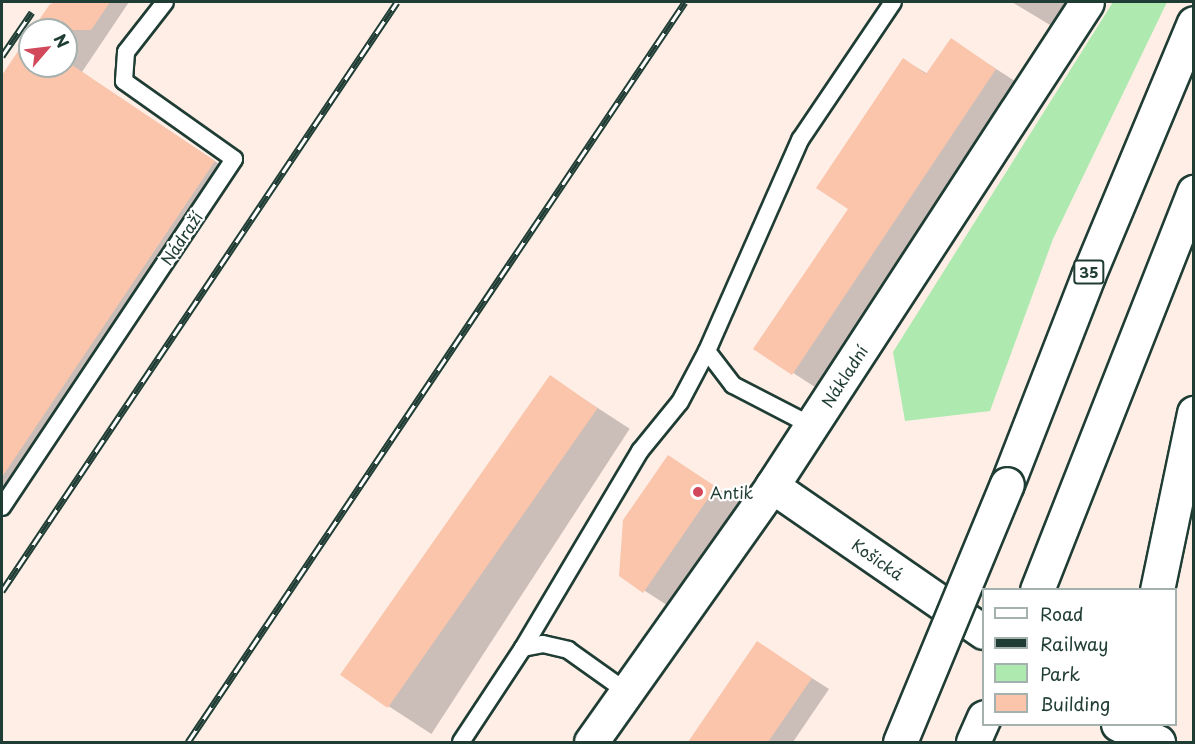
<!DOCTYPE html>
<html>
<head>
<meta charset="utf-8">
<style>
	body { margin:0 }
	#map { position:relative; width:1195px; height:744px; overflow:hidden; background:#feeee6; font-family:"Playpen Sans",sans-serif }
	div>[style] { position:absolute }
	.green>* { inset:0; background:#aeeab0 }
	.shadow>* { inset:0; background:#0003; transform-origin:0 0 }
	.building>* { inset:0; background:#fac5ab; transform-origin:0 0 }
	.roads { filter:drop-shadow(2px 0 #1f3d34) drop-shadow(-2px 0 #1f3d34) drop-shadow(0 2px #1f3d34) drop-shadow(0 -2px #1f3d34) }
	.lane>* { height:16px; margin:-8px; padding:0 8px; transform-origin:8px; border-radius:8px; background:#fff }
	.street>* { height:33px; margin:-16.5px; padding:0 16.5px; transform-origin:16.5px; border-radius:16.5px; background:#fff }
	.secondary>* { height:33px; margin:-16.5px; padding:0 16.5px; transform-origin:16.5px; border-radius:16.5px; background:#fff }
	.highway>* { height:33px; margin:-16.5px; padding:0 16.5px; transform-origin:16.5px; border-radius:16.5px; background:#fff }
	.rail>* { height:7px; margin-top:-3.5px; transform-origin:0; background:repeating-linear-gradient(90deg,#fff 0 14px,#1f3d34 0 28px); box-sizing:border-box; border-block:2px solid #1f3d34 }
	.bridges { filter:drop-shadow(2px 0 #1f3d34) drop-shadow(-2px 0 #1f3d34) drop-shadow(0 2px #1f3d34) drop-shadow(0 -2px #1f3d34) }
	.highway-bridge>* { height:33px; margin:-16.5px; padding:0 16.5px; transform-origin:16.5px; border-radius:16.5px; background:#fff }
	.dots>* { width:16px; height:16px; translate:-50% -50%; box-sizing:border-box; border:3px solid #fff; border-radius:50% }
	span { translate:-50% -50%; white-space:nowrap; text-align:center; line-height:1.15; -webkit-text-stroke:4.5px #fff; paint-order:stroke }
	.shield-label span { padding:2px 4px; background:#fff; border:2px solid; border-radius:4px; -webkit-text-stroke-width:0 }
	.shield-label { font-size:15px; color:#1f3d34; font-weight:700 }
	.street-label { font-size:16px; color:#1f3d34 }
	.poi-label { font-size:16px; color:#1f3d34 }
	.left { translate:0 -50%; text-align:left }
	.frame { position:absolute; inset:0; border:3px solid #1f3d34; pointer-events:none }
	.legend { position:absolute; left:982px; top:588px; width:195px; height:138px; box-sizing:border-box; background:#fff; border:2px solid #a5b1ae; margin:0; padding:8px 10px; list-style:none; font-size:18px; color:#1f3d34 }
	.legend li { display:flex; align-items:center; gap:12px; height:30px }
	.legend b { width:30px; border:2px solid #a5b1ae }
	.north { position:absolute; left:18px; top:18px; width:60px; height:60px; box-sizing:border-box; background:#fff; border:2px solid #a5b1ae; border-radius:50%; rotate:62deg; font-size:16px; font-weight:700; line-height:24px; text-align:center; color:#1f3d34 }
	.north::after { content:''; display:block; margin:auto; width:21px; height:27px; background:#d1495b; clip-path:polygon(50% 0,100% 100%,50% 72%,0 100%) }
</style>
</head>
<body>
<div id="map">
	<div class="green">
		<div style="clip-path:polygon(1113px 2px,1167px 2px,1053px 239px,990px 411px,905px 421px,893px 352px)"></div>
	</div>
	<div class="shadow">
		<div style="clip-path:polygon(54px 2px,129px 2px,82px 72px,228px 170px,2px 505px,2px 78px,30px 36px,30px 66px,66px 66px,66px 30px,34px 30px)"></div>
		<div style="clip-path:polygon(1012px 2px,1079px 2px,1060px 31px)"></div>
		<div style="clip-path:polygon(951px 40px,1021px 85px,818px 389px,756px 349px,850px 209px,904px 60px,928px 74px)"></div>
		<div style="left:550px;top:377px;width:95px;height:364px;rotate:33deg"></div>
		<div style="clip-path:polygon(669px 457px,741px 503px,670px 607px,620px 575px)"></div>
		<div style="clip-path:polygon(757px 643px,829px 689px,793px 742px,707px 742px,695px 735px)"></div>
	</div>
	<div class="building">
		<div style="clip-path:polygon(59px 2px,110px 2px,91px 30px,32px 30px,50px 4px)"></div>
		<div style="clip-path:polygon(29px 35px,30px 66px,66px 66px,66px 61px,215px 161px,2px 477px,2px 75px)"></div>
		<div style="clip-path:polygon(951px 38px,996px 69px,792px 375px,753px 349px,848px 209px,816px 188px,903px 58px,926px 74px)"></div>
		<div style="left:550px;top:375px;width:58px;height:366px;rotate:35deg"></div>
		<div style="clip-path:polygon(668px 455px,716px 487px,643px 593px,619px 576px,623px 520px)"></div>
		<div style="clip-path:polygon(757px 641px,812px 678px,768px 742px,688px 742px)"></div>
	</div>
	<div class="roads">
		<div class="lane">
			<div style="left:707px;top:351px;width:43px;rotate:52.6deg"></div>
			<div style="left:733px;top:385px;width:89px;rotate:27.4deg"></div>
			<div style="left:2px;top:507px;width:418px;rotate:-56.3deg"></div>
			<div style="left:234px;top:159px;width:135px;rotate:-144.7deg"></div>
			<div style="left:124px;top:81px;width:29px;rotate:-86deg"></div>
			<div style="left:126px;top:52px;width:63px;rotate:-52deg"></div>
			<div style="left:523px;top:648px;width:229px;rotate:-59.3deg"></div>
			<div style="left:640px;top:451px;width:63px;rotate:-50.8deg"></div>
			<div style="left:680px;top:402px;width:58px;rotate:-62.1deg"></div>
			<div style="left:707px;top:351px;width:231px;rotate:-66.2deg"></div>
			<div style="left:800px;top:140px;width:166px;rotate:-56deg"></div>
			<div style="left:461px;top:742px;width:113px;rotate:-56.6deg"></div>
			<div style="left:523px;top:648px;width:20px;rotate:-11deg"></div>
			<div style="left:543px;top:644px;width:26px;rotate:13deg"></div>
			<div style="left:568px;top:650px;width:72px;rotate:35.4deg"></div>
		</div>
		<div class="street">
			<div style="left:772px;top:486px;width:577px;rotate:-56.94deg"></div>
		</div>
		<div class="secondary">
			<div style="left:1118px;top:724px;width:44px;rotate:24.2deg"></div>
			<div style="left:591px;top:742px;width:314px;rotate:-54.7deg"></div>
			<div style="left:772px;top:486px;width:257px;rotate:34.6deg"></div>
		</div>
		<div class="highway">
			<div style="left:1007px;top:484px;width:223px;rotate:-68.7deg"></div>
			<div style="left:1088px;top:276px;width:274px;rotate:-67.3deg"></div>
			<div style="left:1037px;top:590px;width:428px;rotate:-68.5deg"></div>
			<div style="left:1157px;top:590px;width:181px;rotate:-78.2deg"></div>
			<div style="left:1128px;top:731px;width:7px;rotate:-82deg"></div>
			<div style="left:973px;top:742px;width:27px;rotate:-66deg"></div>
		</div>
	</div>
	<div class="rail">
		<div style="left:2px;top:56px;width:53px;rotate:-55.7deg"></div>
		<div style="left:2px;top:591px;width:709px;rotate:-56.15deg"></div>
		<div style="left:188px;top:742px;width:891px;rotate:-56.11deg"></div>
	</div>
	<div class="bridges">
		<div class="highway-bridge">
			<div style="left:900px;top:742px;width:279px;rotate:-67.5deg"></div>
		</div>
	</div>
	<div class="dots">
		<div style="left:698px;top:492px;background:#d1495b"></div>
	</div>
	<div class="shield-label">
		<span style="left:1089px;top:272px">35</span>
	</div>
	<div class="street-label">
		<span style="left:181px;top:238px;rotate:-56deg">Nádraží</span>
		<span style="left:844px;top:376px;rotate:-57deg">Nákladní</span>
		<span style="left:878px;top:559px;rotate:35deg">Košická</span>
	</div>
	<div class="poi-label">
		<span class="left" style="left:710px;top:492px">Antik</span>
	</div>
	<div class="frame"></div>
	<ul class="legend">
	<li><b style="height:8px;background:#fff"></b>Road</li>
	<li><b style="height:8px;background:#1f3d34"></b>Railway</li>
	<li><b style="height:16px;background:#aeeab0"></b>Park</li>
	<li><b style="height:16px;background:#fac5ab"></b>Building</li>
	</ul>
	<div class="north">N</div>
</div>
</body>
</html>
